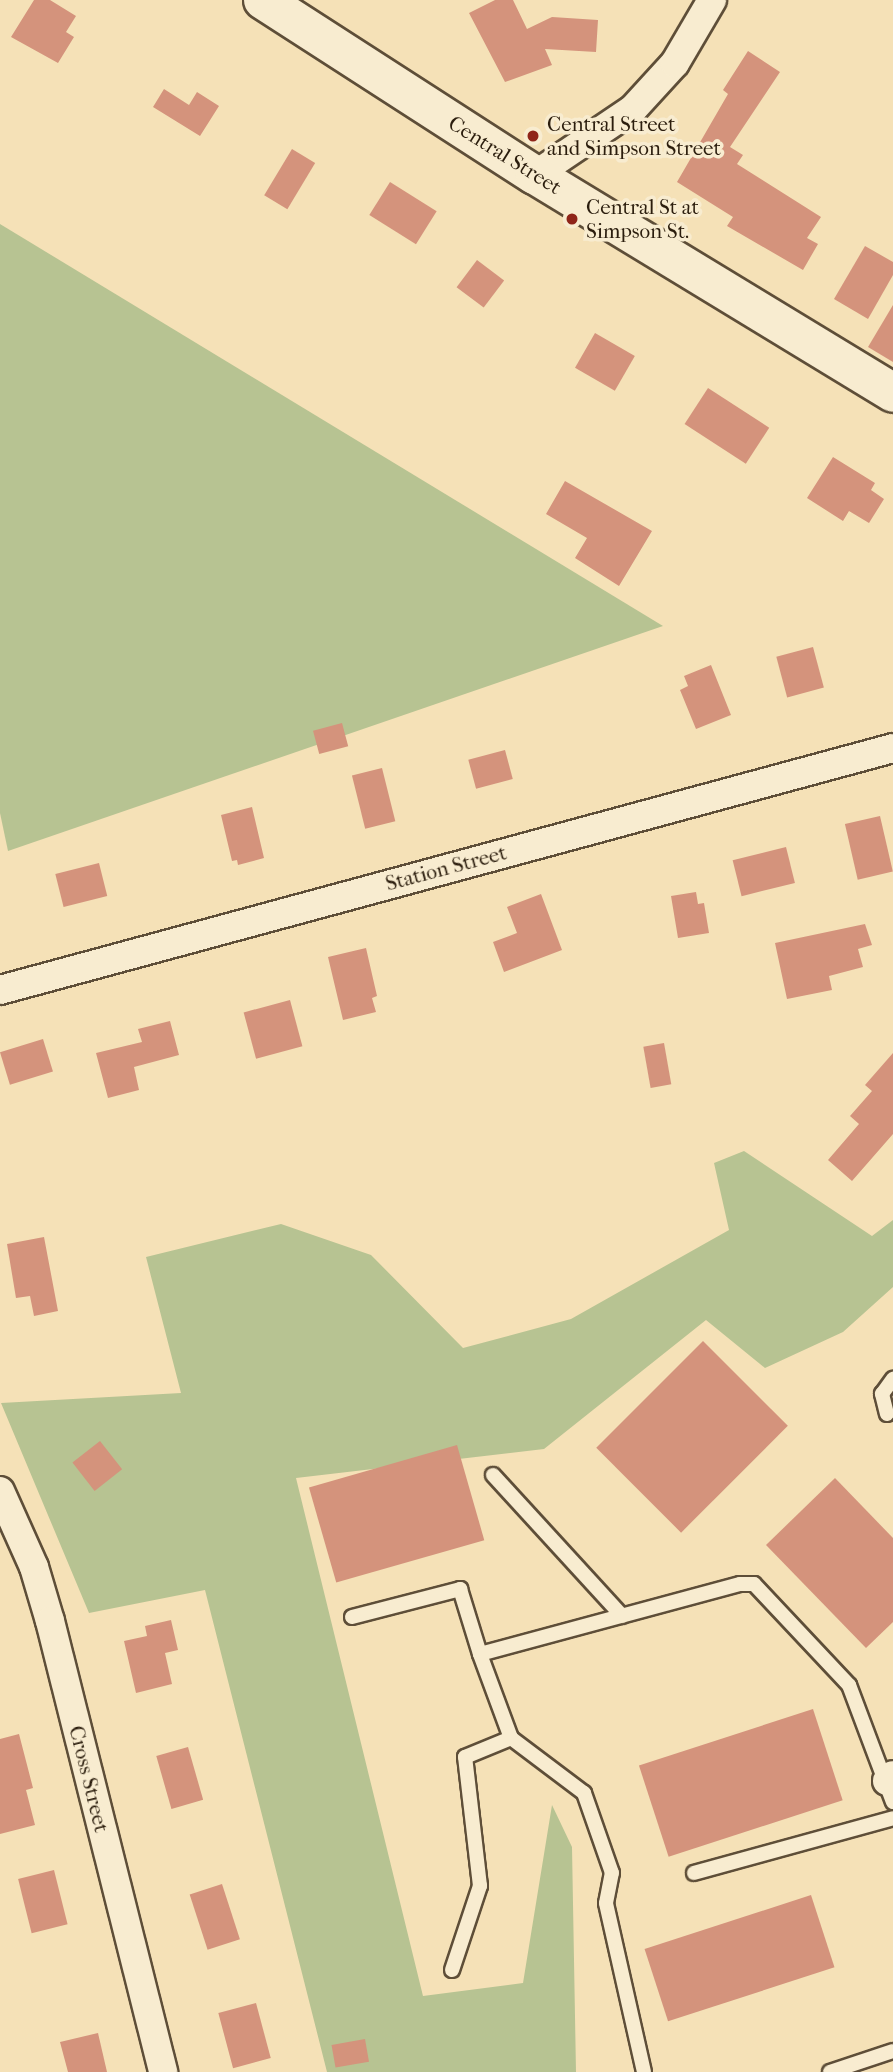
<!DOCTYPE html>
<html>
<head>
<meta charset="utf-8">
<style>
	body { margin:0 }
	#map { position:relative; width:893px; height:2072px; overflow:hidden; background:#f5e1b7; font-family:"IM FELL French Canon",serif }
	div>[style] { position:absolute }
	.green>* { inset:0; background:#b7c392 }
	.building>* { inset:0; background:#d4937c; transform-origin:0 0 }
	.roads { filter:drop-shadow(2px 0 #5e4e38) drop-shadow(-2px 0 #5e4e38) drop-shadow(0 2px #5e4e38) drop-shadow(0 -2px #5e4e38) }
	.lane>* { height:14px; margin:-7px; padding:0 7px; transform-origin:7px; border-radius:7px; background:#f8ecd0 }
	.street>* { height:28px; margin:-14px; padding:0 14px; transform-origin:14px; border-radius:14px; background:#f8ecd0 }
	.secondary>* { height:38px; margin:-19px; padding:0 19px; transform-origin:19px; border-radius:19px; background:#f8ecd0 }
	.dots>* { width:19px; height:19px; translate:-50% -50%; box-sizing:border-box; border:4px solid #f8ecd0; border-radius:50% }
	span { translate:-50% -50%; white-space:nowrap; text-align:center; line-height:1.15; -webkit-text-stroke:7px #f8ecd0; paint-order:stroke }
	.poi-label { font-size:21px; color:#2b1d0d }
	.left { translate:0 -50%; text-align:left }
	.street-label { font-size:21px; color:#2b1d0d }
</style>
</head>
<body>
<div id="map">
	<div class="green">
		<div style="clip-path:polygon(0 224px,663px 626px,8px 851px,0 813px)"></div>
		<div style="clip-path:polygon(744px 1151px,872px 1236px,893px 1220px,893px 1287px,843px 1332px,765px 1368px,706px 1320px,544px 1449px,296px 1478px,423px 1996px,523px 1983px,552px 1805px,572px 1847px,576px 2072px,327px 2072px,205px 1590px,89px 1613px,1px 1403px,181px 1393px,146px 1257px,281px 1224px,371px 1255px,463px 1348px,571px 1319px,729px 1230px,714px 1163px)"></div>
	</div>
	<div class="building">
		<div style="clip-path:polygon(34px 0,50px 0,76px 16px,66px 32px,74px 37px,58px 63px,11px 37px)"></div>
		<div style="clip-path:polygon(495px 0,513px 0,527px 29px,552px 17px,598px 20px,596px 52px,545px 49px,552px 65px,505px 82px,469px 13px)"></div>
		<div style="clip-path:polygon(748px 51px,780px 72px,730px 147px,743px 155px,737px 164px,821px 217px,807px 238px,818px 244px,803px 270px,727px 226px,733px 217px,677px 182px,728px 94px,723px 90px)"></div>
		<div style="clip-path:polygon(164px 89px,189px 105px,197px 92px,219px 106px,200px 136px,153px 107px)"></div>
		<div style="left:292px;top:149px;width:27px;height:54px;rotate:31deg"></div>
		<div style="left:390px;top:182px;width:55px;height:39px;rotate:32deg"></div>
		<div style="clip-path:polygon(865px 246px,893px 262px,893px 275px,868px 319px,834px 299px)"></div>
		<div style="left:477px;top:260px;width:34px;height:34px;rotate:37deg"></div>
		<div style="clip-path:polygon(893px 305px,893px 362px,868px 347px)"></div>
		<div style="left:595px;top:333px;width:46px;height:40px;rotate:30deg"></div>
		<div style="left:708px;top:388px;width:73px;height:43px;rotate:33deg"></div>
		<div style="clip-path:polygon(833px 457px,875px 483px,871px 490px,884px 499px,869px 523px,849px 511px,843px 521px,807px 498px)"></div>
		<div style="clip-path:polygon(565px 481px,652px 531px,619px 586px,575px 558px,587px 538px,546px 514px)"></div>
		<div style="left:813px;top:647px;width:42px;height:38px;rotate:75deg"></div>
		<div style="clip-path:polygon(711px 665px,731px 715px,696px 729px,680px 690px,688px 686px,684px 676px)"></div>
		<div style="left:342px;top:723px;width:24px;height:30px;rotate:75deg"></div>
		<div style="left:505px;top:750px;width:30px;height:38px;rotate:75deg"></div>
		<div style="left:382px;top:768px;width:55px;height:31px;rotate:76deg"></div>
		<div style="clip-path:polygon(252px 807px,264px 858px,238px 865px,237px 860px,232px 861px,221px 815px)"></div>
		<div style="left:880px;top:816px;width:57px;height:36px;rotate:77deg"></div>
		<div style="left:786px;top:847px;width:37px;height:55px;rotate:76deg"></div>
		<div style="left:99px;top:863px;width:34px;height:45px;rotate:76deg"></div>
		<div style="clip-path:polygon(696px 892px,698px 904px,704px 903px,709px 933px,678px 938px,671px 896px)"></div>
		<div style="clip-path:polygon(541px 894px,562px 950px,504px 972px,493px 942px,517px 933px,507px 907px)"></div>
		<div style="clip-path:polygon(865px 924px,872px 945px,858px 949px,863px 967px,829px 976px,832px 990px,787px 999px,775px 943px)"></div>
		<div style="clip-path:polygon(366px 948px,377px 996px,372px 998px,376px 1012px,343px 1020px,328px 957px)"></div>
		<div style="left:290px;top:1000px;width:48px;height:48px;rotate:75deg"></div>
		<div style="clip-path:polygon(170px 1021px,179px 1055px,134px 1067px,139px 1090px,108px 1098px,96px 1053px,142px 1042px,138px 1029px)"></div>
		<div style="left:43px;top:1039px;width:34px;height:45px;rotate:73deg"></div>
		<div style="left:664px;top:1043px;width:42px;height:21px;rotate:80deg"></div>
		<div style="clip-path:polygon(893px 1053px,893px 1134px,852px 1181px,828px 1160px,859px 1124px,850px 1116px,872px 1091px,865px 1085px)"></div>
		<div style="clip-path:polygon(44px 1237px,58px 1311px,34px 1316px,30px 1296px,16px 1298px,7px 1244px)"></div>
		<div style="left:703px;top:1341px;width:120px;height:151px;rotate:45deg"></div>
		<div style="left:100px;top:1441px;width:36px;height:35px;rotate:52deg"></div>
		<div style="left:457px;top:1445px;width:99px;height:154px;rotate:74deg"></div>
		<div style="clip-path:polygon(835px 1478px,893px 1538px,893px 1622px,866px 1648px,766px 1545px)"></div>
		<div style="clip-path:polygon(171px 1620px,178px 1650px,165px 1653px,172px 1684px,136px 1693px,124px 1641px,147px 1636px,145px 1626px)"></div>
		<div style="left:813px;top:1709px;width:96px;height:183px;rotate:72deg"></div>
		<div style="clip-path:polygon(19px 1734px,33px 1788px,26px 1790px,35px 1825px,0 1834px,0 1739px)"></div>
		<div style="left:188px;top:1747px;width:55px;height:33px;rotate:74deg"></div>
		<div style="left:54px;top:1870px;width:56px;height:37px;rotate:76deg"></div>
		<div style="left:222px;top:1884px;width:58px;height:34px;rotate:72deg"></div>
		<div style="left:811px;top:1895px;width:76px;height:175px;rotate:72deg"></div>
		<div style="left:256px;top:2003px;width:57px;height:39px;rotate:75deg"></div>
		<div style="clip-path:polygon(98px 2033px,107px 2072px,68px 2072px,60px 2042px)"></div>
		<div style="left:365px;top:2039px;width:23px;height:34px;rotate:80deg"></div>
	</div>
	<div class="roads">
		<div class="lane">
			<div style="left:887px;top:1414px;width:21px;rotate:-104deg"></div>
			<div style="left:882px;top:1394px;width:19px;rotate:-54deg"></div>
			<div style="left:493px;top:1475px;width:191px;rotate:47.5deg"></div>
			<div style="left:352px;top:1617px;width:112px;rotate:-14.5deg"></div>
			<div style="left:460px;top:1589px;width:68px;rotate:72.9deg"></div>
			<div style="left:694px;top:1873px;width:206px;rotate:-15.4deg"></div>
			<div style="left:452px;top:1970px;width:89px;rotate:-71.6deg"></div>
			<div style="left:480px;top:1886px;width:130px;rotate:-96.6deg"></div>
			<div style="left:465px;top:1757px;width:50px;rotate:-22.4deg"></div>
			<div style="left:644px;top:2072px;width:173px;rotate:-102.7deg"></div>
			<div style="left:606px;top:1903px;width:31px;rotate:-79deg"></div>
			<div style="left:612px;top:1873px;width:85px;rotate:-109.3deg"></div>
			<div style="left:584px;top:1793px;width:91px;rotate:-143deg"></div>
			<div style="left:511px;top:1738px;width:90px;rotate:-110.3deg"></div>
			<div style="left:480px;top:1654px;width:269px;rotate:-15.1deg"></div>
			<div style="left:740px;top:1584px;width:14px"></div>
			<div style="left:754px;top:1584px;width:139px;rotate:46.8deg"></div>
			<div style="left:849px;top:1685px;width:125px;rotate:69.4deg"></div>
			<div style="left:830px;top:2072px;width:66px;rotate:-18.4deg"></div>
		</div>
		<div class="street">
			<div style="left:535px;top:175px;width:118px;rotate:-34deg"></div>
			<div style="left:633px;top:109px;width:62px;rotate:-47.6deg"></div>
			<div style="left:675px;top:63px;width:73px;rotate:-59.6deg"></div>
			<div style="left:0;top:990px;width:925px;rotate:-15.16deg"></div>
			<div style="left:0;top:1491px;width:83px;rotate:65.9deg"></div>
			<div style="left:34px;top:1567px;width:56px;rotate:73.5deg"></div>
			<div style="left:50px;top:1621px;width:465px;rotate:75.9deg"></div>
			<div style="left:887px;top:1781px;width:8px;rotate:-45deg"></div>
		</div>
		<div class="secondary">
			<div style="left:263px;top:0;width:323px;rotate:32.8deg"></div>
			<div style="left:535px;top:175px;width:419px;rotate:31.3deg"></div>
		</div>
	</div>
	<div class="dots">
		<div style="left:533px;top:136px;background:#8f2418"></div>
		<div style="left:572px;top:219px;background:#8f2418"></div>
	</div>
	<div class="poi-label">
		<span class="left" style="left:547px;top:136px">Central Street<br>and Simpson Street</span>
		<span class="left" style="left:586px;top:219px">Central St at<br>Simpson St.</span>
	</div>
	<div class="street-label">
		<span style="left:505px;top:155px;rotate:32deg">Central Street</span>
		<span style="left:446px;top:868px;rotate:-15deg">Station Street</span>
		<span style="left:89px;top:1779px;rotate:76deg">Cross Street</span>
	</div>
</div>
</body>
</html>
